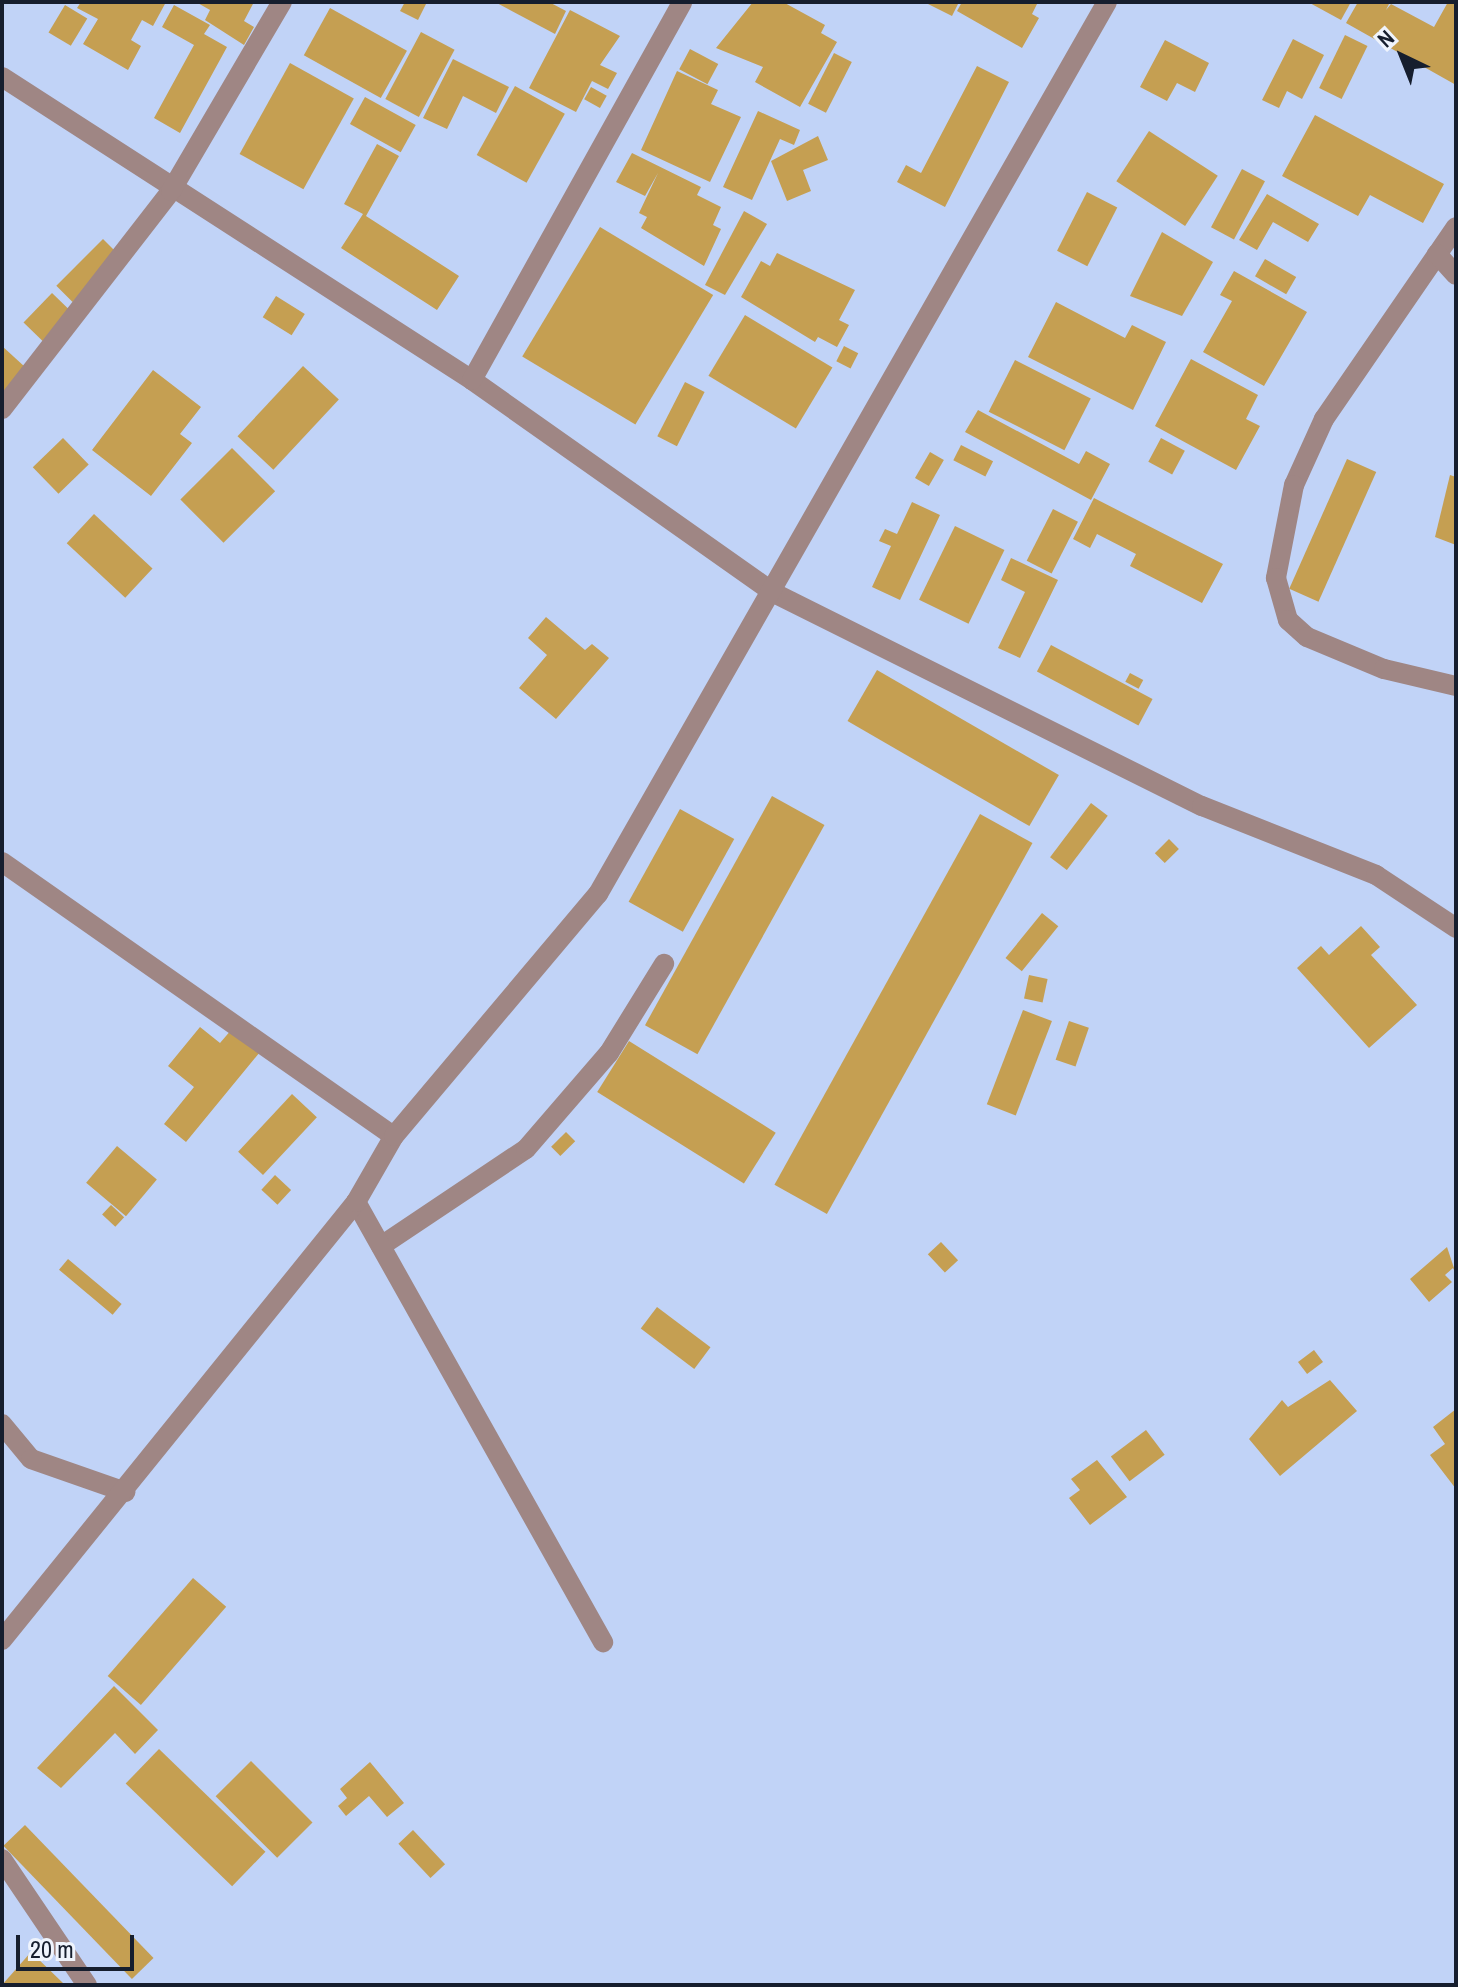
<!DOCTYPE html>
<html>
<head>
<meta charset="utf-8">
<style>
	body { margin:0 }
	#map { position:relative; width:1458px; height:1987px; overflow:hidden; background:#c1d3f7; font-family:"Archivo Narrow",sans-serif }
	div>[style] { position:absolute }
	.building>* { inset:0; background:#c59f52; transform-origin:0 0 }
	.lane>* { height:20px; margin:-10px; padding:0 10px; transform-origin:10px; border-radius:10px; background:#9f8684 }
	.street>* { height:20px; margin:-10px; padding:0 10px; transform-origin:10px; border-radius:10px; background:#9f8684 }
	span { translate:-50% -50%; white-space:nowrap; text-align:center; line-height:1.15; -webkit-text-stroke:7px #eff4fd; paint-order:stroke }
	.frame { position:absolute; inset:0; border:4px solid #161e2e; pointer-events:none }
	.north { position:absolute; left:1362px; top:16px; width:80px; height:80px; -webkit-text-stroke:6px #eff4fd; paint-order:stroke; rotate:317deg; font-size:22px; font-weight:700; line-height:32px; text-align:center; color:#161e2e }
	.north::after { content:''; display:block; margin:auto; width:28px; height:36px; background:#161e2e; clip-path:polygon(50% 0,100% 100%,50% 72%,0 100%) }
	.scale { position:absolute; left:16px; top:1935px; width:118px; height:36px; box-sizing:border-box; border:4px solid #161e2e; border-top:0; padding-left:10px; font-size:24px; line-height:28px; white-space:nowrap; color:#161e2e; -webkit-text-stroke:6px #eff4fd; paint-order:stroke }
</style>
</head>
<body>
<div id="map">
	<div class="building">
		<div style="clip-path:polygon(81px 2px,166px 2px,153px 26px,142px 20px,131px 40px,141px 46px,128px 70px,83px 44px,98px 19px,77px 8px)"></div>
		<div style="clip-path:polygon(196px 2px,254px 2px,244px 21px,254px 27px,244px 45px,205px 20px,210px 10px)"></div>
		<div style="clip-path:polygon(405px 2px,427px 2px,418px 20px,400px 11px)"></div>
		<div style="clip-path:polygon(495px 2px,549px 2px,566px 11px,555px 34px)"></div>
		<div style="clip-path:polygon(753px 2px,783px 2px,825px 25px,821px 33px,837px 42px,800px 107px,755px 82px,763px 67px,716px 48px)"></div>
		<div style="clip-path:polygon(924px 2px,959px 2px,952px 16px)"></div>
		<div style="clip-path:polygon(962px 2px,1038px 2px,1032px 14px,1039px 18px,1022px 48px,957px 11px)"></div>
		<div style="clip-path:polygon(1308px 2px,1351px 2px,1341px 20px)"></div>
		<div style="clip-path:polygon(1358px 2px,1390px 2px,1386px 10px,1391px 4px,1434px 27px,1448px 2px,1456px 2px,1456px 85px,1346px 23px)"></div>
		<div style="left:65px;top:5px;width:26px;height:32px;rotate:31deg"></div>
		<div style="clip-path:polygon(174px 5px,210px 25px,204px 34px,227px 47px,180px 133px,154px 118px,194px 45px,162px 27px)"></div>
		<div style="left:330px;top:8px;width:88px;height:54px;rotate:29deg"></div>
		<div style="clip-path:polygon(570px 10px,620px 36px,600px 65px,617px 73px,608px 89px,592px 81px,576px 112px,529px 88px)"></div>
		<div style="left:421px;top:32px;width:38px;height:76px;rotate:28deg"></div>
		<div style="left:1345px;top:35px;width:25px;height:59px;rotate:26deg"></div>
		<div style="clip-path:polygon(1293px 39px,1324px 55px,1302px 99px,1287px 91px,1279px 108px,1262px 100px)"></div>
		<div style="clip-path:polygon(1165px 40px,1209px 63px,1195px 92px,1177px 83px,1167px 101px,1140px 87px)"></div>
		<div style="left:690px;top:49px;width:32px;height:23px;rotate:28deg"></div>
		<div style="left:834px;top:53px;width:20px;height:57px;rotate:27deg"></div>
		<div style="clip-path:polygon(453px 59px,509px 87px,496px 113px,463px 96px,447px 129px,423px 118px)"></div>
		<div style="left:290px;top:63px;width:73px;height:104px;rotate:29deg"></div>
		<div style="clip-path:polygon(977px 66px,1009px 82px,945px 207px,897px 182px,906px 165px,921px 173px)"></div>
		<div style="clip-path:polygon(677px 71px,718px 90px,711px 104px,741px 117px,710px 182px,641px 150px)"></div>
		<div style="left:515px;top:86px;width:57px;height:79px;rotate:29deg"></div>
		<div style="left:591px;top:87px;width:18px;height:14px;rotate:29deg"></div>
		<div style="left:365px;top:97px;width:58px;height:31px;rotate:29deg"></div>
		<div style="clip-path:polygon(758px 111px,800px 130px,794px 145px,780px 139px,752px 200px,723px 187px)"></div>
		<div style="clip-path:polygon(1315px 115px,1444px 184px,1423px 223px,1370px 195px,1358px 216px,1282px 176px)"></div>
		<div style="left:1149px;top:131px;width:82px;height:60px;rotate:33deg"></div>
		<div style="clip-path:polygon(818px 136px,828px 160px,803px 170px,811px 191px,787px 201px,771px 161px)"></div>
		<div style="clip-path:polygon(377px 144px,399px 156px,366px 216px,459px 276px,437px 310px,341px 248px,363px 214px,344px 204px)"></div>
		<div style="clip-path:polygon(632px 153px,701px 187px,697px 195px,721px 207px,713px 225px,721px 229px,704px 266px,641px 228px,647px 217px,639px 213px,658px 173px,645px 196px,616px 182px)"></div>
		<div style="left:1242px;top:169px;width:26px;height:66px;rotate:28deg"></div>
		<div style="left:1087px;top:192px;width:34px;height:66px;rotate:27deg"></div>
		<div style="clip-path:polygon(1267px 194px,1319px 224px,1308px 242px,1273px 222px,1257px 250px,1239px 240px)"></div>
		<div style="clip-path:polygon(744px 211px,767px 224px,725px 295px,705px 285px)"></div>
		<div style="left:600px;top:227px;width:132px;height:151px;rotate:31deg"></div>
		<div style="clip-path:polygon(1162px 232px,1213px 262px,1182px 316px,1130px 296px)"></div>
		<div style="left:103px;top:239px;width:23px;height:66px;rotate:45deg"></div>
		<div style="clip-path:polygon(777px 253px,855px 290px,839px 320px,849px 325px,837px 347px,818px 337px,815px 342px,741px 297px,761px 261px,770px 266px)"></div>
		<div style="left:1265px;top:259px;width:36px;height:20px;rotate:30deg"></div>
		<div style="clip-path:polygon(1234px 271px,1307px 312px,1264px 386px,1203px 352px,1232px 301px,1220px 295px)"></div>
		<div style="left:52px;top:293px;width:28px;height:41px;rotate:44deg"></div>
		<div style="left:276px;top:296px;width:34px;height:25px;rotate:32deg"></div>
		<div style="clip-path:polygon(1056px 302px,1125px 338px,1132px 325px,1166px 342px,1133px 410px,1028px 357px)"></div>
		<div style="left:745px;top:315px;width:102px;height:71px;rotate:31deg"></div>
		<div style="clip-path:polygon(2px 346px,25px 367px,2px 394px)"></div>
		<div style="left:844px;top:346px;width:16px;height:17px;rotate:27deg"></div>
		<div style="clip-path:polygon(1191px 359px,1258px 395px,1246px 419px,1260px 426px,1236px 470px,1155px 426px)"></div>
		<div style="left:1015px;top:360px;width:85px;height:58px;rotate:27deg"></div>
		<div style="left:303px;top:366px;width:49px;height:96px;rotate:43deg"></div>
		<div style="clip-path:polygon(153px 370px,201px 407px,180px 434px,192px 443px,151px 496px,92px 450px)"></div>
		<div style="left:685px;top:382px;width:22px;height:61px;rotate:27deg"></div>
		<div style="clip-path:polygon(978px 410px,1079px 464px,1086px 451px,1110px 464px,1091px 500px,965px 432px)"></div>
		<div style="left:63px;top:438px;width:37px;height:42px;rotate:46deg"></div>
		<div style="left:1161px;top:438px;width:27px;height:27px;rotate:28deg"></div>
		<div style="left:961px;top:445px;width:36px;height:17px;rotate:27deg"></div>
		<div style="left:232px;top:448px;width:61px;height:73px;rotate:45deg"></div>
		<div style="left:930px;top:452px;width:16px;height:30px;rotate:30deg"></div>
		<div style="left:1347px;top:459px;width:32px;height:142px;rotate:24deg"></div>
		<div style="clip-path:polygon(1450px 475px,1456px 477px,1456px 545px,1435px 537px)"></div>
		<div style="clip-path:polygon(1094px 498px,1223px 564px,1202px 603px,1130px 566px,1136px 554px,1097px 534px,1090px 548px,1073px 539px)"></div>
		<div style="clip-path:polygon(912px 502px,940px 515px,900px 600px,872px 587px,891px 546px,879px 541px,885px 529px,897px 534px)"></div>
		<div style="left:1053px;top:509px;width:28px;height:58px;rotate:27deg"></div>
		<div style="left:94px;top:514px;width:80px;height:40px;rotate:43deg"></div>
		<div style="left:955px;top:526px;width:55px;height:82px;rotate:26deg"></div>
		<div style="clip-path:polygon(1011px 558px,1058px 580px,1020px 658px,998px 648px,1025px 592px,1001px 580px)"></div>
		<div style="clip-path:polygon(546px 617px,585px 650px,592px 644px,609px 658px,556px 719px,519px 688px,547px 655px,528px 638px)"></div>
		<div style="left:1051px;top:645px;width:115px;height:30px;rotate:28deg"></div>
		<div style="left:877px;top:670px;width:210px;height:59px;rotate:30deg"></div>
		<div style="left:1130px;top:673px;width:15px;height:10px;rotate:28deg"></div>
		<div style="left:772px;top:796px;width:60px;height:262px;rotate:29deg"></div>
		<div style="left:1091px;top:803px;width:21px;height:68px;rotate:37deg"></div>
		<div style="left:680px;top:809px;width:62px;height:106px;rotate:29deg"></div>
		<div style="left:980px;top:814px;width:60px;height:424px;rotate:29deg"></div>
		<div style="left:1169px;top:839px;width:14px;height:20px;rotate:45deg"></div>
		<div style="left:1042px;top:913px;width:21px;height:58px;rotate:39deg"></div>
		<div style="clip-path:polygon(1361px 926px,1380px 947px,1371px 955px,1417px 1005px,1369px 1048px,1297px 968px,1321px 946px,1329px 955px)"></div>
		<div style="left:1029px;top:975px;width:19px;height:24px;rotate:12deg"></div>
		<div style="left:1023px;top:1010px;width:31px;height:101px;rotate:21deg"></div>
		<div style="left:1069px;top:1021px;width:21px;height:41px;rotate:19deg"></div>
		<div style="clip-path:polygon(200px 1027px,220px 1043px,232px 1029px,260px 1052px,186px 1142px,164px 1124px,194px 1087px,168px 1066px)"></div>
		<div style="left:629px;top:1041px;width:173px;height:60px;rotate:32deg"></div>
		<div style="left:292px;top:1094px;width:34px;height:79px;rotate:43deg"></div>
		<div style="left:566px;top:1132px;width:13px;height:21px;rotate:45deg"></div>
		<div style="left:117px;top:1146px;width:52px;height:48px;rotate:40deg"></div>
		<div style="left:275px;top:1175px;width:22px;height:20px;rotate:43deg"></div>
		<div style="left:111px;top:1205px;width:18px;height:13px;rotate:43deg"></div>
		<div style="left:941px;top:1242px;width:25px;height:18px;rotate:47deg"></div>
		<div style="clip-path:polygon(1447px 1247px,1456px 1274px,1453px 1268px,1445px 1275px,1452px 1282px,1429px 1302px,1410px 1279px)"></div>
		<div style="left:68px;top:1259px;width:70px;height:14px;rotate:40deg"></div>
		<div style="left:657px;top:1307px;width:67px;height:27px;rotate:37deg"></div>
		<div style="left:1314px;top:1350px;width:15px;height:20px;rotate:53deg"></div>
		<div style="clip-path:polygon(1330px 1380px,1357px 1411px,1280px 1476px,1249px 1439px,1282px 1400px,1288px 1407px)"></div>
		<div style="clip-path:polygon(1456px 1409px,1456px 1489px,1430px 1455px,1445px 1444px,1433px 1427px)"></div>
		<div style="left:1146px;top:1430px;width:31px;height:44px;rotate:53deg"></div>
		<div style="clip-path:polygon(1097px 1460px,1127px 1497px,1090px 1525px,1069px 1498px,1080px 1490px,1071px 1479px)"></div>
		<div style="left:193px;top:1578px;width:44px;height:130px;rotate:41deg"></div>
		<div style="clip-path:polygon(114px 1686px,158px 1730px,135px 1754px,115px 1733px,61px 1788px,37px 1768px)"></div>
		<div style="left:159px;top:1749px;width:148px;height:48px;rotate:44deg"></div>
		<div style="left:251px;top:1761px;width:87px;height:50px;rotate:45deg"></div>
		<div style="clip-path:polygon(370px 1762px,404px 1803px,387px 1817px,369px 1796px,346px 1816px,338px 1806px,347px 1798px,340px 1789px)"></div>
		<div style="left:25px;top:1825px;width:185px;height:30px;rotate:46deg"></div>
		<div style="left:413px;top:1830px;width:47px;height:20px;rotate:47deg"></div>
		<div style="clip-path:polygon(31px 1952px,65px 1985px,2px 1985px)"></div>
	</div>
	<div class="lane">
		<div style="left:2px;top:862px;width:478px;rotate:35deg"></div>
		<div style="left:381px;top:1246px;width:174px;rotate:-33.8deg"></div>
		<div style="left:526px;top:1149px;width:127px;rotate:-49.2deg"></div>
		<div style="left:609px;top:1053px;width:105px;rotate:-58.3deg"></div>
		<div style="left:2px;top:1424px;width:45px;rotate:50.4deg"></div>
		<div style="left:31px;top:1459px;width:100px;rotate:19.3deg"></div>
		<div style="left:2px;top:1859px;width:152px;rotate:56deg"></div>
	</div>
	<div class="street">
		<div style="left:2px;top:77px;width:559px;rotate:32.81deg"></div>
		<div style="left:472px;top:380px;width:367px;rotate:35.2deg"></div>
		<div style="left:772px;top:592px;width:480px;rotate:26.5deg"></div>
		<div style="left:1202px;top:806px;width:187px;rotate:21.6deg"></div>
		<div style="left:1376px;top:875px;width:96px;rotate:33.5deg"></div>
		<div style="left:1456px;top:227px;width:233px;rotate:124.5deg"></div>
		<div style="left:1324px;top:419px;width:72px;rotate:114.4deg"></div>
		<div style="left:1294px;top:485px;width:95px;rotate:101deg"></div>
		<div style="left:1276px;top:578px;width:44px;rotate:74.1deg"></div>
		<div style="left:1288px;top:620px;width:25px;rotate:42deg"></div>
		<div style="left:1307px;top:637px;width:83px;rotate:22.6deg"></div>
		<div style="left:1384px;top:669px;width:74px;rotate:13.3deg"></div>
		<div style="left:1437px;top:254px;width:28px;rotate:48deg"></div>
		<div style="left:472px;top:380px;width:432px;rotate:-60.9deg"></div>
		<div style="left:2px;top:409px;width:276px;rotate:-52.2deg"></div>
		<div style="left:171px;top:191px;width:219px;rotate:-59.6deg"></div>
		<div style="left:356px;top:1202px;width:505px;rotate:60.69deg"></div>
		<div style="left:2px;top:1640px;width:563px;rotate:-51.05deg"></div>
		<div style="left:356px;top:1202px;width:76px;rotate:-60.1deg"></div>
		<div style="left:394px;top:1136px;width:317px;rotate:-49.9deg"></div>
		<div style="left:598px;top:894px;width:1027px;rotate:-60.29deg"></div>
	</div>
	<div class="frame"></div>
	<div class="north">N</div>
	<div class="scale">20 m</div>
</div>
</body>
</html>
